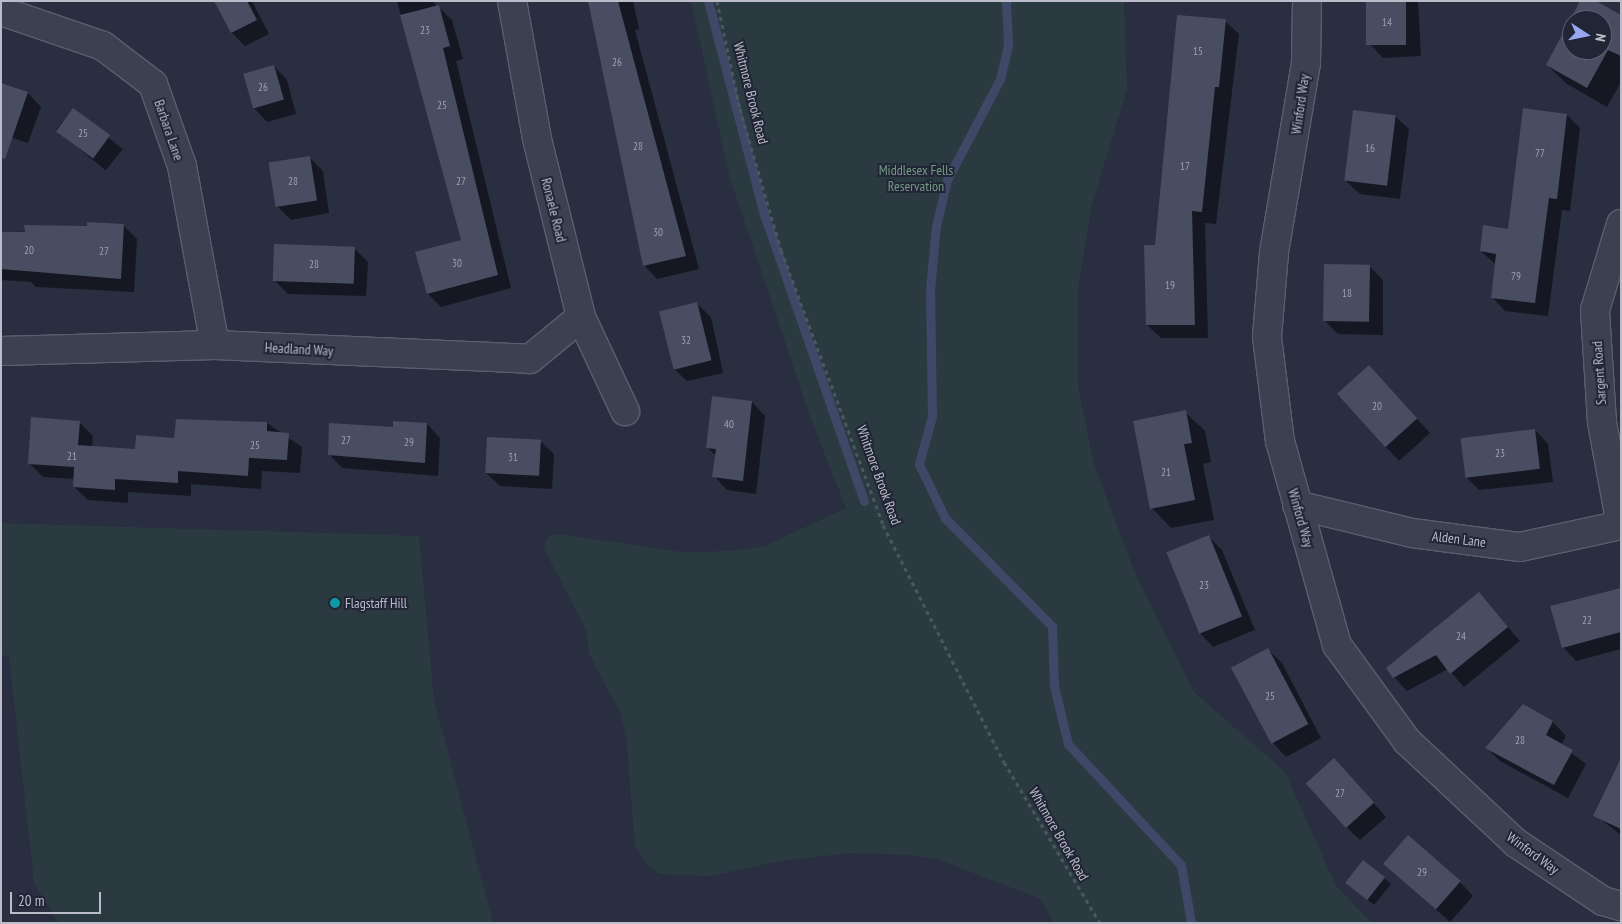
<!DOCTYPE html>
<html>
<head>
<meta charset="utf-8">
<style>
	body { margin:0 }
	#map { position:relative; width:1622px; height:924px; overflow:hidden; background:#292e40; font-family:"PT Sans Narrow",sans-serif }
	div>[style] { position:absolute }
	.green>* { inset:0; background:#2b3a41 }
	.shadow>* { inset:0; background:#0007; transform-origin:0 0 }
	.stream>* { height:9px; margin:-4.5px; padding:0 4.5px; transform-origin:4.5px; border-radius:4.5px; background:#404868 }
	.building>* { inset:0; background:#484d62; transform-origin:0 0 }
	.path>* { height:3px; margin-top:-1.5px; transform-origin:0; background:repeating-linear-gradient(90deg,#49575e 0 4px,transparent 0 8px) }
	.roads { filter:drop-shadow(1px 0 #5b5e6d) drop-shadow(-1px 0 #5b5e6d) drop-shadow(0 1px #5b5e6d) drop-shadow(0 -1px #5b5e6d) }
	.minor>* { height:28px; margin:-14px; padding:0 14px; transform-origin:14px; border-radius:14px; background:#3d4050 }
	.dots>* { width:14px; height:14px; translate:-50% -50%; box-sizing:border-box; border:2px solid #212535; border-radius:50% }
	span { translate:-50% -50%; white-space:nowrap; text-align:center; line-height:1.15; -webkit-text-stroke:4px #212535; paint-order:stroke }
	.number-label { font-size:11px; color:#9ea0b0 }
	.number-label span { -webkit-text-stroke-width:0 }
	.street-label { font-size:14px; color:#babcca }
	.park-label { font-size:14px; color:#739984 }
	.poi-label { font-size:14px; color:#babcca }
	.left { translate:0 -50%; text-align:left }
	.frame { position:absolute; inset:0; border:2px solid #babcca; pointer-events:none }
	.north { position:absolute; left:1562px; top:10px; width:50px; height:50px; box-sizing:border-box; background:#212535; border:1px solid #5e6171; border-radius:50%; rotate:101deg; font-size:14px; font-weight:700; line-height:20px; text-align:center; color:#babcca }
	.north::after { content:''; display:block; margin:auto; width:18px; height:22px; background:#99a7f0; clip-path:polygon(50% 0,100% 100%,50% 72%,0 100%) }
	.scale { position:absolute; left:10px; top:892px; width:91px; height:22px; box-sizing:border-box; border:2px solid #babcca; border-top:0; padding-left:6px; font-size:15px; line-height:18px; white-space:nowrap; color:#babcca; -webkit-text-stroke:4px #212535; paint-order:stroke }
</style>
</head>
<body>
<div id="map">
	<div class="green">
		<div style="clip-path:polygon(691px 1px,1124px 1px,1127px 89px,1091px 208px,1078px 287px,1078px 387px,1094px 464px,1135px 573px,1194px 692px,1285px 772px,1336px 886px,1372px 923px,1054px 923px,1041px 899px,937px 859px,909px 855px,851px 853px,780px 861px,711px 876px,659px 874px,647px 864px,635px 845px,626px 735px,620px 712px,589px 654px,586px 629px,544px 549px,545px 542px,550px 535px,559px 534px,681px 552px,733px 551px,765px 546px,846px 508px,811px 419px,730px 178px)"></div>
		<div style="clip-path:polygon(1px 523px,419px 536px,434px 700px,493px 923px,59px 923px,34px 883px,9px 656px,1px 655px)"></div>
	</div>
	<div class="shadow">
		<div style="clip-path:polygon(216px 1px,252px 1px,269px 34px,245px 46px,232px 33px)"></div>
		<div style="clip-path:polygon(397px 1px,432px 1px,452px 20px,463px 59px,456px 61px,511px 288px,441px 307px,428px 294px,462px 240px)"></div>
		<div style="clip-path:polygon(590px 1px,633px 1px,639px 29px,635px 30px,699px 269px,657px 279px,644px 265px)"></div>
		<div style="clip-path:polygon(1367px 1px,1418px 1px,1421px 56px,1383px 58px,1370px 44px)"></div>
		<div style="clip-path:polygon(evenodd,1582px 1px,1621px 16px,1621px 82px,1607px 107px,1567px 84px,1547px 65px,1582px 1px,1572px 20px,1602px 20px,1602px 50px,1572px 50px,1572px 20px)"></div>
		<div style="clip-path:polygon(1225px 21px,1239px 34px,1216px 224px,1205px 223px,1208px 338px,1161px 338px,1147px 325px)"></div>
		<div style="clip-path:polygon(274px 66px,287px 80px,296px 114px,267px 122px,254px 108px)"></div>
		<div style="clip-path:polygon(1px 85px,28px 93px,41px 107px,28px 143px,1px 134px)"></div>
		<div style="left:73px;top:109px;width:64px;height:27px;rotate:39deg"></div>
		<div style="clip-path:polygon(1567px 115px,1580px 128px,1570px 211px,1562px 210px,1548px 316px,1505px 311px,1492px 297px,1496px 265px,1481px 251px,1509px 230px)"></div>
		<div style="clip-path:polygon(1395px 116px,1409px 129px,1400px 199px,1360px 194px,1346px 181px)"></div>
		<div style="clip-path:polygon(309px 157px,323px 171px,329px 213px,291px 220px,277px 206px)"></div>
		<div style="clip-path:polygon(123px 225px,137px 239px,134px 292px,36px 287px,31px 282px,1px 280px,1px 233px)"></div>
		<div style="clip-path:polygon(354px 248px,368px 262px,366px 296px,288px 294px,274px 280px)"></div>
		<div style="clip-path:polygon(1370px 267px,1383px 280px,1383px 335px,1338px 334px,1325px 321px)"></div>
		<div style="clip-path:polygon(697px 304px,711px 317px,723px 373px,687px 381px,673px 368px)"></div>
		<div style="clip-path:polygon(1369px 366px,1430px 433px,1399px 461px,1386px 447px)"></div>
		<div style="clip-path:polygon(752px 402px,765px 416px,756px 494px,727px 490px,714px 476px,716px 456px,707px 447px)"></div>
		<div style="clip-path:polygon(1185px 412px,1205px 431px,1211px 462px,1203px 464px,1214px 520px,1171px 528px,1152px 508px)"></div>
		<div style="clip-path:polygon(79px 422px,93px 436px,92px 447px,136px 450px,267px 423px,302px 447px,300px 473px,262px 471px,261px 489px,191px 484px,191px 496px,128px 492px,128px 503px,88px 500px,74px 487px,75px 479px,43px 477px,29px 463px)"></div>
		<div style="clip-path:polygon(427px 424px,440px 438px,438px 476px,342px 468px,329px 454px,394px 428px)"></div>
		<div style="clip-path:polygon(1535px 430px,1548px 444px,1553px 482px,1479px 490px,1466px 477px)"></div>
		<div style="clip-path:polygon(540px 441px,554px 454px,552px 489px,500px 486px,486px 473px)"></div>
		<div style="clip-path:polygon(1208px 536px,1222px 550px,1255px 630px,1213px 647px,1200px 633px)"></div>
		<div style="clip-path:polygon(1621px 589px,1621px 649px,1576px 661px,1563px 647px)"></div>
		<div style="clip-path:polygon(1479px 594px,1520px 641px,1464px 687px,1448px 669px,1407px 691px,1394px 677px)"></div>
		<div style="clip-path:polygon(1268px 650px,1282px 663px,1321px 738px,1286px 757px,1273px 743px)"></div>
		<div style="clip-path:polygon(1523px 706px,1553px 722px,1566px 736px,1561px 745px,1586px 764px,1568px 798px,1500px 761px,1487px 748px)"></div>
		<div style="clip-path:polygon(1621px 764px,1621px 835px,1595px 815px)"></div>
		<div style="clip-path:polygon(1347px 773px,1386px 817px,1360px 840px,1346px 827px)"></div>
		<div style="clip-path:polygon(1398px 876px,1460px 882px,1473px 896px,1450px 922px)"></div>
		<div style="clip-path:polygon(1384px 878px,1391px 884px,1374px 905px,1347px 883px)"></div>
	</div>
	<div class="stream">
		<div style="left:708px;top:1px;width:220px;rotate:75.3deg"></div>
		<div style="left:764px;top:214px;width:304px;rotate:70.8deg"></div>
		<div style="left:1006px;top:1px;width:44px;rotate:87.4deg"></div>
		<div style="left:1008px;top:45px;width:35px;rotate:103deg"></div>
		<div style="left:1000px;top:79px;width:114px;rotate:117.7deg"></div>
		<div style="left:947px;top:180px;width:47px;rotate:103.4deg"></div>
		<div style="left:936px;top:226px;width:63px;rotate:95.4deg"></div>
		<div style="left:930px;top:289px;width:127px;rotate:89.1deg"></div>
		<div style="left:932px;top:416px;width:50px;rotate:105.2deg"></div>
		<div style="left:919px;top:464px;width:60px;rotate:64.3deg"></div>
		<div style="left:945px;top:518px;width:152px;rotate:45.3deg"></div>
		<div style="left:1052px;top:626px;width:60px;rotate:88.1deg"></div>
		<div style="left:1054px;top:686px;width:60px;rotate:76.4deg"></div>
		<div style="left:1068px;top:744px;width:166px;rotate:47deg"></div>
		<div style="left:1181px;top:865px;width:59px;rotate:80.2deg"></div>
	</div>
	<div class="building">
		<div style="clip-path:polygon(214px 1px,247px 1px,257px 20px,231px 33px)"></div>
		<div style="clip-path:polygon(588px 1px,618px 1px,686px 256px,643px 266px)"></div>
		<div style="left:1366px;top:1px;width:40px;height:44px"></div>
		<div style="clip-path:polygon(evenodd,1580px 1px,1596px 1px,1621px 15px,1621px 56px,1608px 50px,1587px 88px,1546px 65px,1580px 1px,1572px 20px,1602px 20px,1602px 50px,1572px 50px,1572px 20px)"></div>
		<div style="clip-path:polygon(439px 5px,450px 46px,443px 48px,498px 275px,427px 294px,415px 252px,461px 240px,400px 15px)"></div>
		<div style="clip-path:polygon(1177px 15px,1226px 19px,1219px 87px,1215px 87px,1202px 212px,1192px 211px,1195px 325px,1146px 325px,1144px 245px,1155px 245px)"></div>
		<div style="left:274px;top:65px;width:36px;height:32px;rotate:74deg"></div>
		<div style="clip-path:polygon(1px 83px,28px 92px,5px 159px,1px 158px)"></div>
		<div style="left:73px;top:108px;width:46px;height:29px;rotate:36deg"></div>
		<div style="clip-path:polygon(1523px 108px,1567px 114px,1557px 199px,1549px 198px,1535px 303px,1491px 298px,1496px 254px,1480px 251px,1483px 225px,1508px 229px)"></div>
		<div style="left:1353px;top:110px;width:43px;height:71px;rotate:7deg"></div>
		<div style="left:310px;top:156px;width:45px;height:42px;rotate:81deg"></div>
		<div style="clip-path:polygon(87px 222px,124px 224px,121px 279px,1px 269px,1px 232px,25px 232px,24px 225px,87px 226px)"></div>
		<div style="left:274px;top:244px;width:81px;height:37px;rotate:2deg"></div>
		<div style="left:1324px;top:264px;width:46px;height:57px;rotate:1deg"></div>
		<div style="left:697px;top:302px;width:60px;height:39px;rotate:76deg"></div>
		<div style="left:1369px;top:365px;width:72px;height:43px;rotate:48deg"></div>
		<div style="clip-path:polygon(712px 396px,752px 401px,743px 481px,712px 477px,716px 449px,706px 448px)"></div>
		<div style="clip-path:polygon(1186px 410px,1192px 443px,1184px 444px,1195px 500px,1150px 509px,1133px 421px)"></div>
		<div style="clip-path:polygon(31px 417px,80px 421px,78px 445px,135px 449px,136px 435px,174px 438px,176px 419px,267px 422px,267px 431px,289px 433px,287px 460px,249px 458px,248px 476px,178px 471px,178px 483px,115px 479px,115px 490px,73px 487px,74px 467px,28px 464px)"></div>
		<div style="clip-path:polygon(393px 421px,427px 423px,425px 463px,328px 455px,329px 423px,393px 427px)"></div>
		<div style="left:1535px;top:429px;width:40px;height:75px;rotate:83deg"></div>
		<div style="left:487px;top:437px;width:54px;height:36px;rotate:3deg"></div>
		<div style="left:1209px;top:535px;width:88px;height:46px;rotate:68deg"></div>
		<div style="clip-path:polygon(1621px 588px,1621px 632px,1562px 648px,1550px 606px)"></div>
		<div style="clip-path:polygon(1479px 592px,1508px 627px,1450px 674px,1436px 655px,1393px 678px,1386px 668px)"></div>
		<div style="left:1268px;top:648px;width:86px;height:42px;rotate:62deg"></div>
		<div style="clip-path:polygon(1523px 704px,1553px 721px,1546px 735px,1573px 750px,1554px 785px,1485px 748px)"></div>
		<div style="left:1334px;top:758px;width:60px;height:38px;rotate:48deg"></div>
		<div style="clip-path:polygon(1621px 758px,1621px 829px,1593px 816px)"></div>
		<div style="left:1408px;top:835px;width:70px;height:38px;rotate:41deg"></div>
		<div style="left:1363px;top:860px;width:28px;height:29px;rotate:38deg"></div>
	</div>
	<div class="path">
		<div style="left:717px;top:1px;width:110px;rotate:78deg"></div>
		<div style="left:740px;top:109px;width:147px;rotate:73.8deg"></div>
		<div style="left:781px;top:250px;width:293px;rotate:69.6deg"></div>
		<div style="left:883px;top:525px;width:266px;rotate:63deg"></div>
		<div style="left:1004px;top:762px;width:187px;rotate:59.2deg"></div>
	</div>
	<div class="roads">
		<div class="minor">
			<div style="left:512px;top:1px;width:140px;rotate:79.7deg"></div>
			<div style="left:537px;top:139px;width:183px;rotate:76.1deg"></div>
			<div style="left:581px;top:317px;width:104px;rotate:64.9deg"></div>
			<div style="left:1307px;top:1px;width:62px;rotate:90.9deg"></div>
			<div style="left:1306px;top:63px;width:193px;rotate:99.6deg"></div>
			<div style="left:1274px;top:253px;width:84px;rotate:94.8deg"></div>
			<div style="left:1267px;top:337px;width:105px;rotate:82.9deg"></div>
			<div style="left:1280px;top:441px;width:212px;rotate:74.4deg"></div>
			<div style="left:1337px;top:645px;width:119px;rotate:53.9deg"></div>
			<div style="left:1407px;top:741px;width:149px;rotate:43.1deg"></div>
			<div style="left:1516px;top:843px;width:105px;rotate:33.7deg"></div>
			<div style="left:1603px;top:901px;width:19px;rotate:16deg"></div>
			<div style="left:1px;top:11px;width:108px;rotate:18.9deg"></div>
			<div style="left:103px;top:46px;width:63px;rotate:37.2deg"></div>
			<div style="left:153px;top:84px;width:87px;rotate:70.5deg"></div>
			<div style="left:182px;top:166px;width:182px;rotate:79.6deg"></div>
			<div style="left:1px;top:351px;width:214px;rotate:-1.6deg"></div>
			<div style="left:215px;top:345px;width:315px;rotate:2.5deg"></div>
			<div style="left:530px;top:359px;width:66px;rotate:-39.5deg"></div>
			<div style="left:1297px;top:505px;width:118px;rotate:13.7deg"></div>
			<div style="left:1412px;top:533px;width:109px;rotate:7.4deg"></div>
			<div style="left:1520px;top:547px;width:103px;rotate:-12.3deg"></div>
			<div style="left:1621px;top:525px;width:105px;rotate:-100.5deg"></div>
			<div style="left:1602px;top:422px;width:112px;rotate:-93.6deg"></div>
			<div style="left:1595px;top:310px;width:90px;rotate:-73.2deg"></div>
		</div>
	</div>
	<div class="dots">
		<div style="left:335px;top:603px;background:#0f9aa8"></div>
	</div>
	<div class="number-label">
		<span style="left:1387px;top:22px">14</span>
		<span style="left:425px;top:30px">23</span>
		<span style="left:1198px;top:51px">15</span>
		<span style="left:617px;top:62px">26</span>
		<span style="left:263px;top:87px">26</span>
		<span style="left:442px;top:105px">25</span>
		<span style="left:83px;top:133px">25</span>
		<span style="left:638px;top:146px">28</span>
		<span style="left:1370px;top:148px">16</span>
		<span style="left:1540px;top:153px">77</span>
		<span style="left:1185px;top:166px">17</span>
		<span style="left:293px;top:181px">28</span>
		<span style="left:461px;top:181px">27</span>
		<span style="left:658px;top:232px">30</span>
		<span style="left:29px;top:250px">20</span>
		<span style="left:104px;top:251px">27</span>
		<span style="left:457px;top:263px">30</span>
		<span style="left:314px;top:264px">28</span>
		<span style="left:1516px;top:276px">79</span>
		<span style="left:1170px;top:285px">19</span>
		<span style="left:1347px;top:293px">18</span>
		<span style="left:686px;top:340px">32</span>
		<span style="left:1377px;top:406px">20</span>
		<span style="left:729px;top:424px">40</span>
		<span style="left:346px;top:440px">27</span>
		<span style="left:409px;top:442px">29</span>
		<span style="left:255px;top:445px">25</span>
		<span style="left:1500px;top:453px">23</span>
		<span style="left:72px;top:456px">21</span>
		<span style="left:513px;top:457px">31</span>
		<span style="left:1166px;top:472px">21</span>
		<span style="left:1204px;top:585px">23</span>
		<span style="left:1587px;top:620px">22</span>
		<span style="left:1461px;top:636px">24</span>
		<span style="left:1270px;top:696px">25</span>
		<span style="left:1520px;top:740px">28</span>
		<span style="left:1340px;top:793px">27</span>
		<span style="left:1422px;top:872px">29</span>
	</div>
	<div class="street-label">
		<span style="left:751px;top:93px;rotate:76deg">Whitmore Brook Road</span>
		<span style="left:1300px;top:104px;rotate:-82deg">Winford Way</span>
		<span style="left:169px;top:130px;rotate:71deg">Barbara Lane</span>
		<span style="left:554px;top:210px;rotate:76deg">Ronaele Road</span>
		<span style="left:299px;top:349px;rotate:3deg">Headland Way</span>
		<span style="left:1599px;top:373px;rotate:-94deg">Sargent Road</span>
		<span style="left:879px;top:475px;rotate:70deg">Whitmore Brook Road</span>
		<span style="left:1301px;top:518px;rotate:74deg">Winford Way</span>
		<span style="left:1459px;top:539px;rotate:7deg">Alden Lane</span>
		<span style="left:1059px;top:834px;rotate:60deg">Whitmore Brook Road</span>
		<span style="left:1533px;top:853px;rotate:36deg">Winford Way</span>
	</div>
	<div class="park-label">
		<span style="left:916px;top:178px">Middlesex Fells<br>Reservation</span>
	</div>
	<div class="poi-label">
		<span class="left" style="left:345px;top:603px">Flagstaff Hill</span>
	</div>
	<div class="frame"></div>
	<div class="north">N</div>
	<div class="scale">20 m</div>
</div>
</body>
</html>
